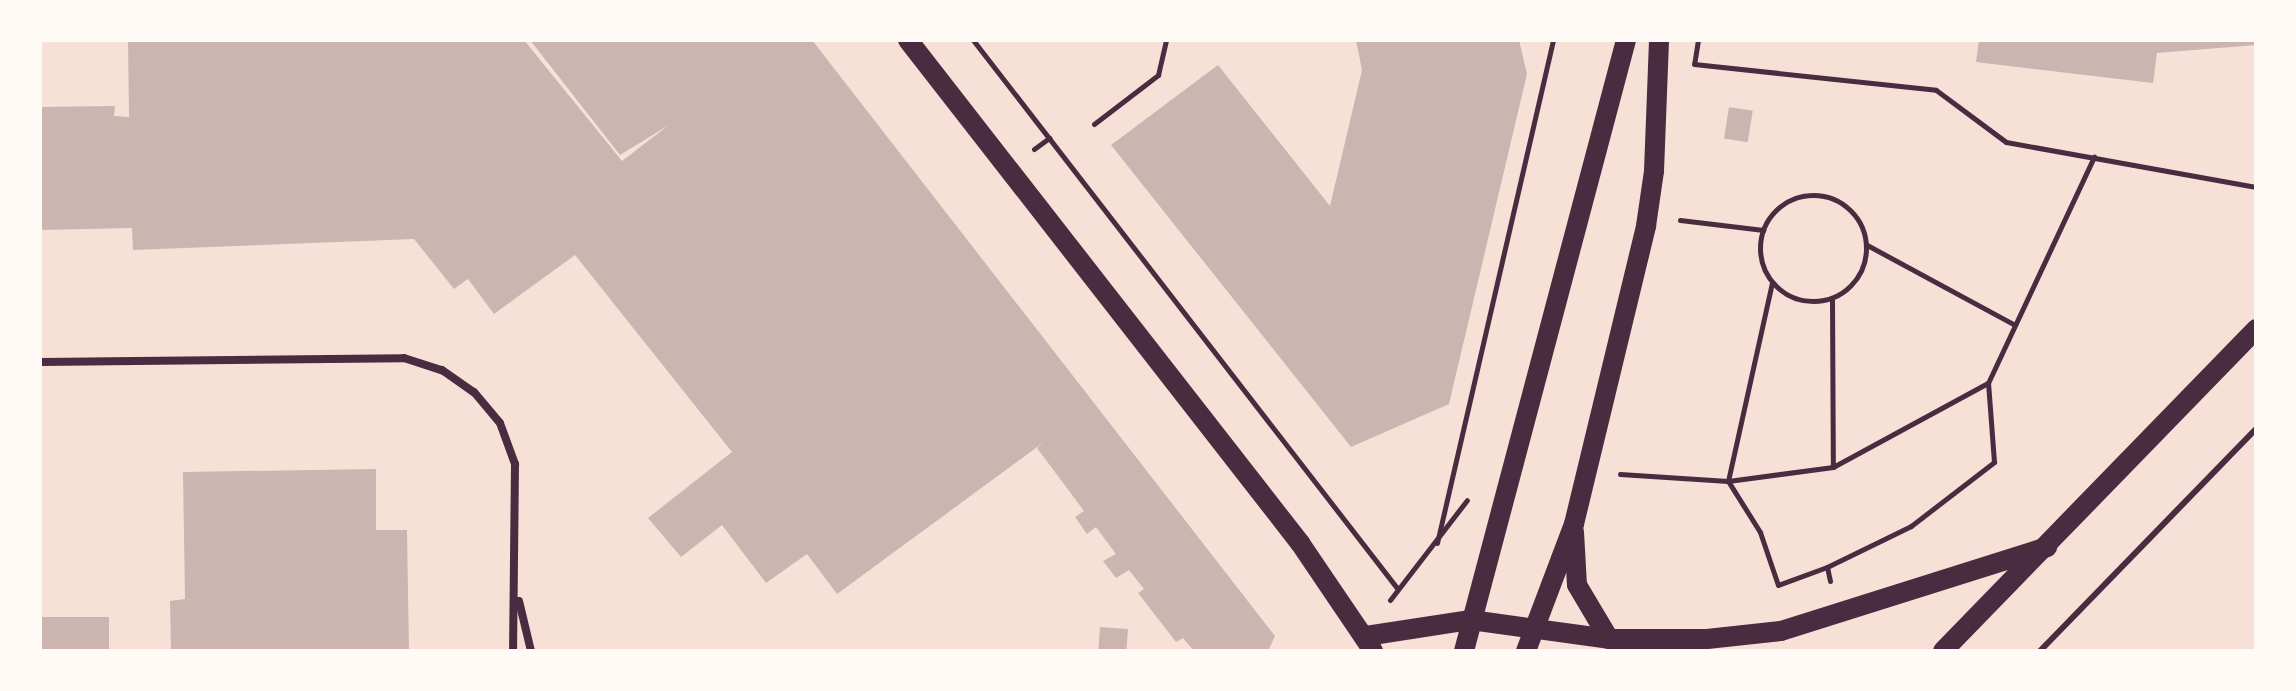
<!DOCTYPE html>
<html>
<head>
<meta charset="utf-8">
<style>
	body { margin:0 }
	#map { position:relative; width:2296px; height:691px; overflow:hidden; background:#f7e1d7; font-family:Signika,sans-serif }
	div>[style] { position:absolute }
	.building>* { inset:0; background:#ccb4b1; transform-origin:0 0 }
	.path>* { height:5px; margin:-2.5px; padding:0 2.5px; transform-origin:2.5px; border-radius:2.5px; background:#4a2c40 }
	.path>.ring { margin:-2.5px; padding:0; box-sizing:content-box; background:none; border:5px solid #4a2c40; border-radius:50% }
	.service>* { height:6px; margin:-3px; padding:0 3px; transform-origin:3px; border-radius:3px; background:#4a2c40 }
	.minor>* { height:8px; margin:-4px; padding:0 4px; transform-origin:4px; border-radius:4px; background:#4a2c40 }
	.primary>* { height:20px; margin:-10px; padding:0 10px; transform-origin:10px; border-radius:10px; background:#4a2c40 }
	span { translate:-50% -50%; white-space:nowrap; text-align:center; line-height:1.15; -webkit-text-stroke:6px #fffaf5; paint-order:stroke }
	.frame { position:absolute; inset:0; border:42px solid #fffaf5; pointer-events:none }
</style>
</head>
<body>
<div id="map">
	<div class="building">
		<div style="clip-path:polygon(524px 40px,622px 161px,669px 125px,620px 155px,530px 40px,812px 40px,1275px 636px,1268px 651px,1194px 651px,1183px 638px,1176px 642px,1138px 593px,1144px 589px,1129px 570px,1116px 578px,1103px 561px,1116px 554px,1096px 527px,1087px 534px,1075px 517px,1084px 511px,1037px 448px,1044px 442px,837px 594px,807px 554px,766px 583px,722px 525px,681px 557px,648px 518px,732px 452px,575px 255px,494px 314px,468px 279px,454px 289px,414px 239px,133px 250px,132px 228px,40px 230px,40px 107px,115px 106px,114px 116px,129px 117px,128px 41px)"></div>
		<div style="clip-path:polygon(1356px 40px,1519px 40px,1527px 74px,1449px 404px,1351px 447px,1111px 145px,1218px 65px,1330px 206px,1362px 70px)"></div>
		<div style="clip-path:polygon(1979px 40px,2256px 40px,2256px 45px,2157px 53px,2153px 83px,1976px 62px)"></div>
		<div style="left:1729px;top:107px;width:24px;height:32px;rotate:9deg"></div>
		<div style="clip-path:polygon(376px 469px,376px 530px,407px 530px,409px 651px,171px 651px,170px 601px,185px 599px,183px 472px)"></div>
		<div style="left:40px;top:617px;width:69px;height:34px"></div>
		<div style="left:1100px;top:627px;width:28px;height:24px;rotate:4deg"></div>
	</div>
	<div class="path">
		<div style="left:973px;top:40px;width:693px;rotate:52.27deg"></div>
		<div style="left:1698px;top:40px;width:24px;rotate:99deg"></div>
		<div style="left:1694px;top:64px;width:243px;rotate:6.1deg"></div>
		<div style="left:1936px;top:90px;width:87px;rotate:36.6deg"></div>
		<div style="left:2006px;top:142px;width:254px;rotate:10.2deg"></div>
		<div style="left:1094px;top:124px;width:81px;rotate:-37.4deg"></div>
		<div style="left:1158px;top:75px;width:36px;rotate:-77deg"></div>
		<div style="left:1034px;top:149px;width:19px;rotate:-36deg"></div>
		<div class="ring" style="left:1760px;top:195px;width:101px;height:101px"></div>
		<div style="left:1680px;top:220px;width:84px;rotate:6.9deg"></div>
		<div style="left:1867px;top:245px;width:168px;rotate:28.4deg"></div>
		<div style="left:1832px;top:299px;width:168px;rotate:89.7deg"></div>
		<div style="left:1620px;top:474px;width:108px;rotate:3.7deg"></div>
		<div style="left:1728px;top:481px;width:203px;rotate:-77.5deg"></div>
		<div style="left:1437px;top:543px;width:516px;rotate:-77.01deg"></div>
		<div style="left:1827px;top:567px;width:93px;rotate:-26deg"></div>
		<div style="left:1911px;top:526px;width:105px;rotate:-37.6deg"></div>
		<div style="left:1994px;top:462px;width:79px;rotate:-94.3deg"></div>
		<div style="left:1830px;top:581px;width:14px;rotate:-102deg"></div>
		<div style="left:1827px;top:567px;width:52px;rotate:159.8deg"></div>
		<div style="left:1778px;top:585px;width:56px;rotate:-108.8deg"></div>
		<div style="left:1760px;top:532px;width:60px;rotate:-122.1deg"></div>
		<div style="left:1728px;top:481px;width:106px;rotate:-7.6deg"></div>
		<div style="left:1833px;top:467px;width:176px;rotate:-28.5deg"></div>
		<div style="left:1988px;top:383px;width:250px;rotate:-64.9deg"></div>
		<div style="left:1390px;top:600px;width:126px;rotate:-52.4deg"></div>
	</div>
	<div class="service">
		<div style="left:2040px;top:651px;width:310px;rotate:-45.8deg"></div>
	</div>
	<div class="minor">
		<div style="left:40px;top:362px;width:364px;rotate:-0.6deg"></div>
		<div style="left:404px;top:358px;width:40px;rotate:18deg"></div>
		<div style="left:442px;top:370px;width:39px;rotate:35deg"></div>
		<div style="left:474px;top:392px;width:40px;rotate:50deg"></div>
		<div style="left:500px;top:423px;width:44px;rotate:69.9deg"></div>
		<div style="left:515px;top:464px;width:187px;rotate:90.6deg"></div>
		<div style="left:519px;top:601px;width:51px;rotate:76.5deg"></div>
	</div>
	<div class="primary">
		<div style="left:908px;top:40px;width:638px;rotate:52.07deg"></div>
		<div style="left:1300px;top:543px;width:130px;rotate:55.9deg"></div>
		<div style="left:1574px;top:532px;width:53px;rotate:86.8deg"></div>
		<div style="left:1577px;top:585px;width:63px;rotate:59.3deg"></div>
		<div style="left:1366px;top:636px;width:106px;rotate:-8.7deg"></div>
		<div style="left:1471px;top:620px;width:139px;rotate:7.8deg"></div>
		<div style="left:1609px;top:639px;width:98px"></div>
		<div style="left:1707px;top:639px;width:74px;rotate:-6.2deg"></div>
		<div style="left:1781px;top:631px;width:279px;rotate:-17.5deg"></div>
		<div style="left:1464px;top:651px;width:632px;rotate:-75.15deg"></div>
		<div style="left:1526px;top:651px;width:136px;rotate:-69.3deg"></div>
		<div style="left:1574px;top:524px;width:307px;rotate:-76.4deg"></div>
		<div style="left:1646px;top:226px;width:56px;rotate:-81.7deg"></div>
		<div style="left:1654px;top:171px;width:131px;rotate:-87.8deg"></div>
		<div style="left:1943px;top:651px;width:449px;rotate:-45.8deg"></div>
	</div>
	<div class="frame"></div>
</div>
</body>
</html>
